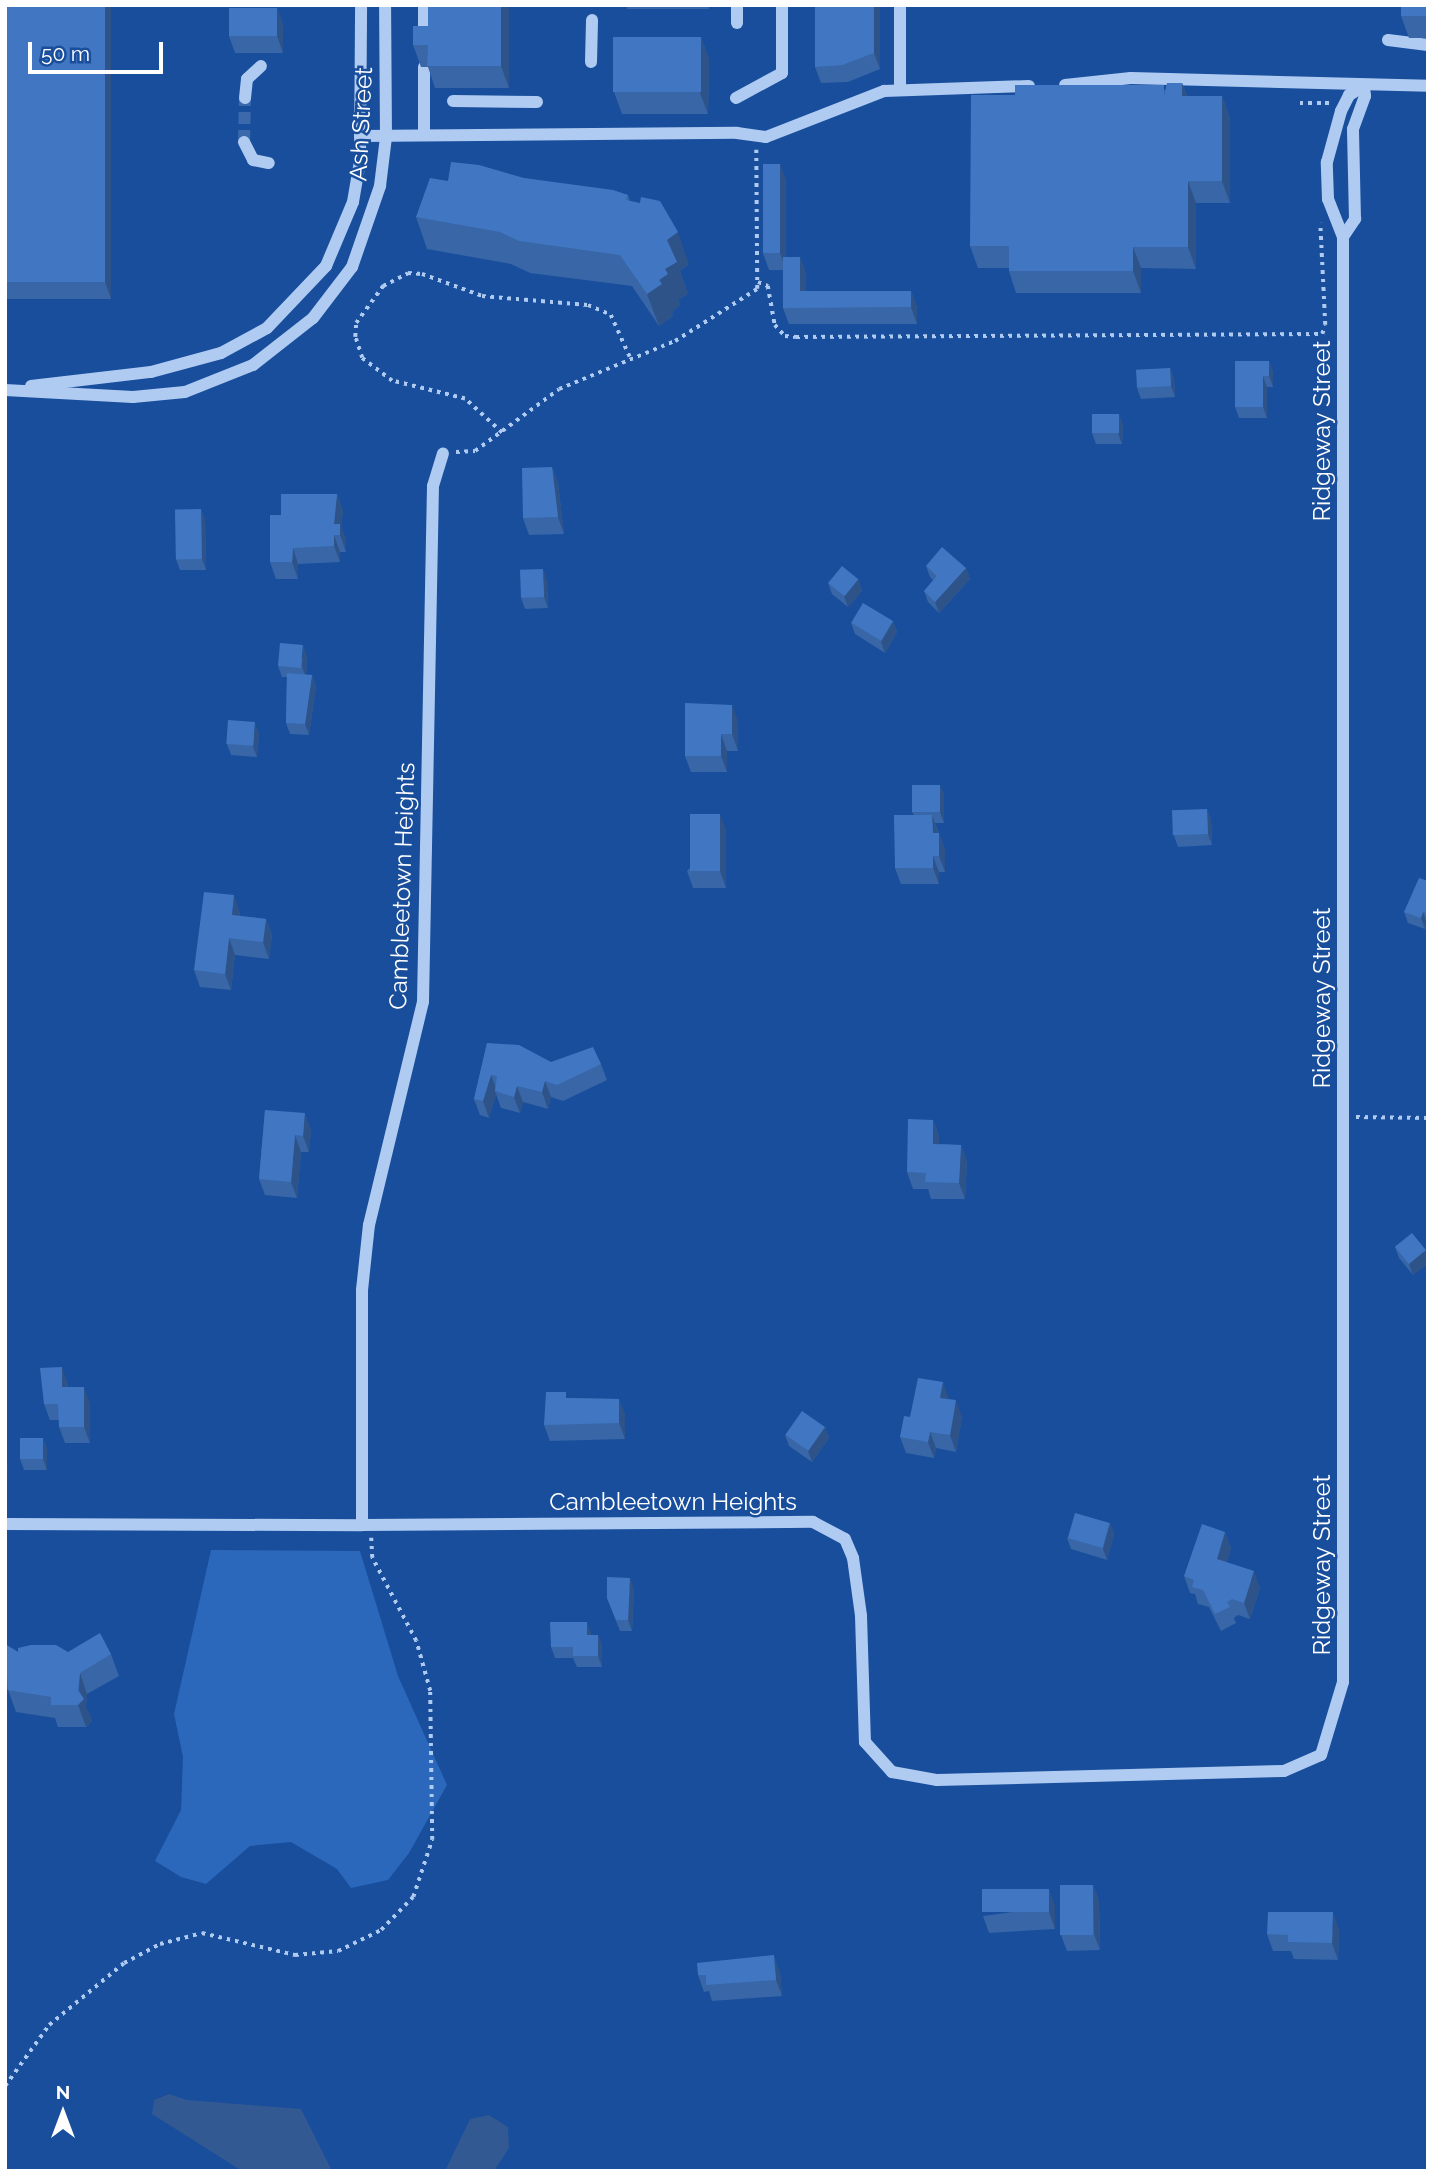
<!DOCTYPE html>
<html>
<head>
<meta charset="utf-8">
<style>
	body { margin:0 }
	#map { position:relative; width:1433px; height:2176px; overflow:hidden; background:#184e9c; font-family:Raleway,sans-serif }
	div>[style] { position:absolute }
	.green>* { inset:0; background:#2b67ba }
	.water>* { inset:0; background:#325992 }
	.minor-tunnel>* { height:12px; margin-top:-6px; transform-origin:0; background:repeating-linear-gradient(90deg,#3b69ab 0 12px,transparent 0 18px) }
	.path>* { height:3.5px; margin-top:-1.75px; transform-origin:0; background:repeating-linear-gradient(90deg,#afcbf2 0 3.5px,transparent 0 8.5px) }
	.minor>* { height:12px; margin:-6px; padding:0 6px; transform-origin:6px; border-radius:6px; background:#afcbf2 }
	.wall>* { inset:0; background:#3866a7; transform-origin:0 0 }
	.shaded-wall>* { inset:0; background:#2e5388 }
	.building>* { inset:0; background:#4177c2; transform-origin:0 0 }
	span { translate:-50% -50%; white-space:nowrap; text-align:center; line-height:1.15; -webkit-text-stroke:5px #184e9c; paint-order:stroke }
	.street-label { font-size:24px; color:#fff }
	.frame { position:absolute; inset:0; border:7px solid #fff; pointer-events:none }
	.north { position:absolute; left:28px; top:2078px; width:70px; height:70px; -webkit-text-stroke:5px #184e9c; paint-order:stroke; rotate:0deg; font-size:19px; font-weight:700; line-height:28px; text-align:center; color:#fff }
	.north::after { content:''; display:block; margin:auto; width:24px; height:32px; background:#fff; clip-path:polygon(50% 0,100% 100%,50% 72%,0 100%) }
	.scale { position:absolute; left:28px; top:42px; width:135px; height:32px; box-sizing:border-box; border:4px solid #fff; border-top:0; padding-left:9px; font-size:21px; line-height:24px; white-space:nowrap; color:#fff; -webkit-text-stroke:5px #184e9c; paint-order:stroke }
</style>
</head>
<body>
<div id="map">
	<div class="green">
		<div style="clip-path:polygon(211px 1550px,360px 1551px,398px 1676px,447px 1785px,409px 1853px,388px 1880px,351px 1888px,337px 1869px,291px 1842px,250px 1846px,206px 1884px,181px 1877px,155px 1861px,181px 1810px,183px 1757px,174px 1714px)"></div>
	</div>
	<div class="water">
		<div style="clip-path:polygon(169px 2094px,187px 2100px,301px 2109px,332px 2171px,242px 2171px,152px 2114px,154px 2100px)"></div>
		<div style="clip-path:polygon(489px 2115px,508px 2127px,509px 2148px,494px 2171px,445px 2171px,470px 2119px)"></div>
	</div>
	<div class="minor-tunnel">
		<div style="left:244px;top:142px;width:44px;rotate:-88.7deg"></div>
	</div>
	<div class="path">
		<div style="left:1300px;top:103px;width:29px"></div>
		<div style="left:758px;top:282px;width:11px;rotate:22deg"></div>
		<div style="left:768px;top:286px;width:40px;rotate:80deg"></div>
		<div style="left:775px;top:325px;width:15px;rotate:48deg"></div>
		<div style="left:785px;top:336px;width:11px;rotate:5deg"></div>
		<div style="left:796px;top:337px;width:526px;rotate:-0.33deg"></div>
		<div style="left:1322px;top:334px;width:9px;rotate:-72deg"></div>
		<div style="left:1325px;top:325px;width:102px;rotate:-92.8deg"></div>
		<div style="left:502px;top:433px;width:50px;rotate:-137.4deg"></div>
		<div style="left:465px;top:399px;width:75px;rotate:-166.1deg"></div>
		<div style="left:392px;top:381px;width:38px;rotate:-143deg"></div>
		<div style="left:362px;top:358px;width:22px;rotate:-108deg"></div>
		<div style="left:355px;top:337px;width:14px;rotate:-86deg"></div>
		<div style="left:356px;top:323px;width:46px;rotate:-53.9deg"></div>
		<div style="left:383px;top:286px;width:28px;rotate:-27deg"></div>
		<div style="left:408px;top:273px;width:14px;rotate:4deg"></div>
		<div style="left:422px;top:274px;width:64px;rotate:20.1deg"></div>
		<div style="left:482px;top:296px;width:106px;rotate:4.9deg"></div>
		<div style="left:588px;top:305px;width:25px;rotate:23deg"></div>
		<div style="left:611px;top:315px;width:46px;rotate:65.7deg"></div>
		<div style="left:456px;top:452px;width:19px;rotate:-3deg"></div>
		<div style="left:475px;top:451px;width:104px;rotate:-36.4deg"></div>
		<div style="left:559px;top:389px;width:126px;rotate:-22.5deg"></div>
		<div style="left:675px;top:341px;width:97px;rotate:-32.4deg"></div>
		<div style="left:757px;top:289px;width:139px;rotate:-90.4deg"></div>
		<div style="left:1356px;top:1117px;width:72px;rotate:0.8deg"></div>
		<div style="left:5px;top:2086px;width:75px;rotate:-54.2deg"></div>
		<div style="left:49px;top:2025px;width:97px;rotate:-39.6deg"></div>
		<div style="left:124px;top:1963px;width:41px;rotate:-27.8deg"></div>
		<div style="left:160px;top:1944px;width:43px;rotate:-14.7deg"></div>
		<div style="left:202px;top:1933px;width:96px;rotate:13.3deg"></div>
		<div style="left:295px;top:1955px;width:43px;rotate:-5.3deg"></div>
		<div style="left:338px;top:1951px;width:48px;rotate:-26deg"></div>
		<div style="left:381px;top:1930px;width:46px;rotate:-45.9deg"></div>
		<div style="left:413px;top:1897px;width:60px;rotate:-71.6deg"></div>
		<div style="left:432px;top:1840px;width:149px;rotate:-90.8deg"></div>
		<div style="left:430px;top:1691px;width:52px;rotate:-105.6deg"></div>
		<div style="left:416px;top:1641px;width:94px;rotate:-117.9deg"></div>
		<div style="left:372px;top:1558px;width:20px;rotate:-93deg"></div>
	</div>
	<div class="minor">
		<div style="left:424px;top:5px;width:38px;rotate:90deg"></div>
		<div style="left:737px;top:5px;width:18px;rotate:90deg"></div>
		<div style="left:900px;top:5px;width:83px;rotate:90deg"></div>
		<div style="left:1388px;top:40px;width:40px;rotate:7.1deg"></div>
		<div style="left:591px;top:62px;width:42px;rotate:-88.6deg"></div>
		<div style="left:424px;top:67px;width:68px;rotate:90deg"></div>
		<div style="left:1065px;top:85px;width:66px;rotate:-6.1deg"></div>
		<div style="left:1131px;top:78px;width:297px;rotate:1.5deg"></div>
		<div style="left:245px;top:98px;width:19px;rotate:-84deg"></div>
		<div style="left:247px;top:79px;width:19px;rotate:-43deg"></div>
		<div style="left:736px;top:98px;width:52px;rotate:-28.5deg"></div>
		<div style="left:782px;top:73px;width:68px;rotate:-90deg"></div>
		<div style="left:453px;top:101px;width:84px;rotate:0.7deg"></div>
		<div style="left:360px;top:136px;width:377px;rotate:-0.5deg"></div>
		<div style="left:737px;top:133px;width:29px;rotate:8deg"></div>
		<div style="left:766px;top:137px;width:127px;rotate:-21.3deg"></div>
		<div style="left:884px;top:91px;width:145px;rotate:-2deg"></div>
		<div style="left:244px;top:142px;width:20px;rotate:63deg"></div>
		<div style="left:253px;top:160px;width:16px;rotate:11deg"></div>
		<div style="left:1343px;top:237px;width:22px;rotate:-56deg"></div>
		<div style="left:1355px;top:219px;width:90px;rotate:-91.3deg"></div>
		<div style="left:1353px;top:129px;width:35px;rotate:-70deg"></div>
		<div style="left:1365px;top:96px;width:10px;rotate:-96deg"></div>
		<div style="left:31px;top:386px;width:121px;rotate:-6.7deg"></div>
		<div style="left:151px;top:372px;width:73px;rotate:-15.2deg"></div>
		<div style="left:221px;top:353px;width:52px;rotate:-28.5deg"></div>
		<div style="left:267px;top:328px;width:86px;rotate:-46.4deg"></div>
		<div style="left:326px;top:266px;width:69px;rotate:-67.1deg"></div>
		<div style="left:353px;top:202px;width:42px;rotate:-80.3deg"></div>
		<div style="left:360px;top:161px;width:156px;rotate:-89.6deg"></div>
		<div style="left:5px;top:390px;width:128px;rotate:3.1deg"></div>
		<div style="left:133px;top:397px;width:52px;rotate:-5.5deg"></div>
		<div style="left:185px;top:392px;width:73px;rotate:-21.7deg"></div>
		<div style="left:253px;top:365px;width:76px;rotate:-38.1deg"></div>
		<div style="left:313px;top:318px;width:64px;rotate:-52.6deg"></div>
		<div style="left:352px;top:267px;width:86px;rotate:-70.9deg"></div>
		<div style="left:380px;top:186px;width:49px;rotate:-83deg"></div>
		<div style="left:386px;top:137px;width:132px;rotate:-90.4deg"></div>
		<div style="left:5px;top:1524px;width:357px;rotate:0.2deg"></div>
		<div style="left:362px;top:1525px;width:235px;rotate:-90deg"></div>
		<div style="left:362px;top:1290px;width:65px;rotate:-83.9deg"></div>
		<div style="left:369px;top:1225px;width:229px;rotate:-76.4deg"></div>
		<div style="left:423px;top:1002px;width:516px;rotate:-88.89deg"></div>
		<div style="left:433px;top:486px;width:34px;rotate:-73deg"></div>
		<div style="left:362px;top:1525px;width:451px;rotate:-0.4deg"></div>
		<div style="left:813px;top:1522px;width:36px;rotate:28deg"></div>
		<div style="left:845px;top:1539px;width:21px;rotate:67deg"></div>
		<div style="left:853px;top:1558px;width:59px;rotate:82.1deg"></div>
		<div style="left:861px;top:1616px;width:126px;rotate:88.2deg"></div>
		<div style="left:865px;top:1742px;width:40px;rotate:48deg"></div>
		<div style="left:892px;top:1772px;width:46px;rotate:10.1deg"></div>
		<div style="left:937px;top:1780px;width:347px;rotate:-1.5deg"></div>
		<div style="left:1284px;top:1771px;width:40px;rotate:-23.4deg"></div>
		<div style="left:1321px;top:1755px;width:76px;rotate:-73.2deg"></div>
		<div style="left:1343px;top:1682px;width:1445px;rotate:-90deg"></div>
		<div style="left:1343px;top:237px;width:41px;rotate:-111.5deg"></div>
		<div style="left:1328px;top:199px;width:37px;rotate:-92deg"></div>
		<div style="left:1327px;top:162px;width:53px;rotate:-74.6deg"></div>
		<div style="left:1341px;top:111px;width:18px;rotate:-63deg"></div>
		<div style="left:1349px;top:95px;width:17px;rotate:-31deg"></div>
	</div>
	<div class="wall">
		<div style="clip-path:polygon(5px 5px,110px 5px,111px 10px,111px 299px,5px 299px)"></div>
		<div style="clip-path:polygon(428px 5px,509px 5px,509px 88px,435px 88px,428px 67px,421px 67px,413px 45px,428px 26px)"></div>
		<div style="left:627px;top:5px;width:82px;height:4px"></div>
		<div style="clip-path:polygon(815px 5px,880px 5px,880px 69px,848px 82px,821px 83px,815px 67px)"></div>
		<div style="clip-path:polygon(1428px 5px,1428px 38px,1409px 38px,1401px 16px)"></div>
		<div style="clip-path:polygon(277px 8px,283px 25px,283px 53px,235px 53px,229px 36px)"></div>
		<div style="clip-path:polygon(701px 37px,709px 59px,708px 114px,622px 114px,614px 92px)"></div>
		<div style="clip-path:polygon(1182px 83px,1187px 96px,1222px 96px,1230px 118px,1230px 203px,1196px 203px,1196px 269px,1141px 268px,1141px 293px,1016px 293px,1009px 271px,1009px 268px,978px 268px,970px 246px,1015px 95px,1166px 90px)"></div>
		<div style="clip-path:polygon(524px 178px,628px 195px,630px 201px,689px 264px,680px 271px,688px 294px,678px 300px,680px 305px,672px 312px,673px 316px,659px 326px,632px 286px,530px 273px,511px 264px,427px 249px,416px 217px,448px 181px)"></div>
		<div style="clip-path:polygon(786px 180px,786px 257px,800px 257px,806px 274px,806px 291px,911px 291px,917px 307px,917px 324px,789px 324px,783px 308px,783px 270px,769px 270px,763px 253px)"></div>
		<div style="clip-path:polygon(1269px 361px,1273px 372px,1273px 387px,1267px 387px,1267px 418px,1239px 418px,1235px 407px)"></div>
		<div style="clip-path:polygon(1170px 368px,1174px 379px,1175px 397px,1141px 399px,1137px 388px)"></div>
		<div style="clip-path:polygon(1119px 414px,1123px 425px,1122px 444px,1096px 444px,1092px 433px)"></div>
		<div style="clip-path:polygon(552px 467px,558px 483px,564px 534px,529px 535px,523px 518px)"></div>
		<div style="clip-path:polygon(337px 494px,343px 511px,341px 526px,346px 540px,346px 552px,340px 552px,340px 562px,298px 564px,298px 579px,276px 579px,270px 562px,281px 515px)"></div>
		<div style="clip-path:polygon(201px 509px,205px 520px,206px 570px,180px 570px,176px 559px)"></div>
		<div style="clip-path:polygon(926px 566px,966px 568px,970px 579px,939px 613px,928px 602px,924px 591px,933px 580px,930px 577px)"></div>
		<div style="clip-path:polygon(858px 579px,862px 591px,848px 607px,832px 594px,828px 583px)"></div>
		<div style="clip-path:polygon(547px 580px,548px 608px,525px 609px,521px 598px)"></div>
		<div style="clip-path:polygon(893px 621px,897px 632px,885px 653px,855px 634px,851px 623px)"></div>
		<div style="clip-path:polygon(307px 656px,306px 675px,312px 675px,316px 686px,309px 735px,290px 734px,286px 723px,287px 677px,282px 677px,278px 666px)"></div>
		<div style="clip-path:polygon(738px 721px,738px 751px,727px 751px,727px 772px,691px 772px,685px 756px)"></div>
		<div style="clip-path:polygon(259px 733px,257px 757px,231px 755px,227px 744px)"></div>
		<div style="clip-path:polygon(940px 785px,944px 796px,944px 823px,935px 823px,945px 849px,945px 872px,939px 872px,939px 884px,901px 884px,895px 868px,914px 815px,912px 812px)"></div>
		<div style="clip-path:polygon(1207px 809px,1211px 820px,1212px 845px,1178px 847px,1174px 836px)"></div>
		<div style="clip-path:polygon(726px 830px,726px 888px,693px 888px,687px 871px)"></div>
		<div style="clip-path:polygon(1428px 881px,1428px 923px,1425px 929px,1408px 923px,1404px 912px)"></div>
		<div style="clip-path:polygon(240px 912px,240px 916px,266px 919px,272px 935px,269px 959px,235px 955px,231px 990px,200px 987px,194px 970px)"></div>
		<div style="clip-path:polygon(487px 1043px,551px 1062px,601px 1064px,607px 1080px,563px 1101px,551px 1097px,548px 1109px,523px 1102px,520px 1113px,501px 1108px,496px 1094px,489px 1118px,480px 1115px,474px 1099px)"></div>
		<div style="clip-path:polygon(265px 1110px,311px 1130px,309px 1152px,301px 1152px,297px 1198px,265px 1195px,259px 1179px)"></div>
		<div style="clip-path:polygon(933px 1120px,939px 1136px,939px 1144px,961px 1145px,967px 1161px,965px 1199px,931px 1199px,928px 1189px,913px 1189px,907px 1172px)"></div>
		<div style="clip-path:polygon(1395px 1247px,1426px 1250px,1428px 1255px,1428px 1263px,1413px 1275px,1399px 1258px)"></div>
		<div style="clip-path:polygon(68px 1384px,68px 1387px,90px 1403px,90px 1443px,65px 1443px,59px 1427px,59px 1420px,50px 1420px,44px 1404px)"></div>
		<div style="clip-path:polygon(568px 1398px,619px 1399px,625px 1415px,625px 1439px,550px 1441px,544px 1425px)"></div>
		<div style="clip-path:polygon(949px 1399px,962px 1417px,956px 1452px,936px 1448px,934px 1458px,906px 1453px,900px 1437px,910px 1417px)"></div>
		<div style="clip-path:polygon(825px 1427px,829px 1438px,812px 1462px,789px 1446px,785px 1435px)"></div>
		<div style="clip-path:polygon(43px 1438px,47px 1449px,47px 1470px,24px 1470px,20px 1459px)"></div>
		<div style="clip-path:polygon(1110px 1523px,1114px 1534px,1107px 1560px,1071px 1549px,1067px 1538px)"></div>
		<div style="clip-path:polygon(1225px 1532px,1231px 1548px,1227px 1562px,1260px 1588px,1250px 1619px,1238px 1615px,1234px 1618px,1236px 1623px,1221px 1631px,1209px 1607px,1198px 1604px,1195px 1594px,1190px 1593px,1184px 1576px)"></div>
		<div style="clip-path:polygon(634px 1589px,632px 1631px,620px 1631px,607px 1598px)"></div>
		<div style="clip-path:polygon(587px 1622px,591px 1635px,598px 1635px,602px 1646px,602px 1667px,577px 1667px,573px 1658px,555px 1658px,551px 1647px)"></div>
		<div style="clip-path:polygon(5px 1644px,18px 1652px,68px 1652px,111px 1654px,119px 1676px,87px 1694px,86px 1707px,92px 1721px,86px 1727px,58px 1727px,55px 1718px,16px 1712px,8px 1690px,5px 1688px)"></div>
		<div style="clip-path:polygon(1093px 1885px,1099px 1901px,1100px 1950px,1067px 1951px,1061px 1935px)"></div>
		<div style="clip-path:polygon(1055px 1906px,1055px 1929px,989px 1933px,983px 1916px)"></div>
		<div style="clip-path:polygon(1339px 1929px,1338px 1960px,1294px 1959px,1291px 1951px,1273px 1951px,1267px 1934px)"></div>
		<div style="clip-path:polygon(780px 1972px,782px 1996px,712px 2001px,709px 1991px,704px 1992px,698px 1975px)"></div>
	</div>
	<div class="shaded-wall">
		<div style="clip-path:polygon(105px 5px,110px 5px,111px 10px,111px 299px,105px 282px)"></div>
		<div style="clip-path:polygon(501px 5px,509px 5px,509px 88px,501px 66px)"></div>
		<div style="clip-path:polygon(874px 5px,880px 5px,880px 69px,874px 53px)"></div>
		<div style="clip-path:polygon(277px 8px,283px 25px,283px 53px,277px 36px)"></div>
		<div style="clip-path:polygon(701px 37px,709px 59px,708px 114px,700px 93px)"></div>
		<div style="clip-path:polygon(1182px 83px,1190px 104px,1182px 96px)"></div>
		<div style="clip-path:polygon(1222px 96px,1230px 118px,1230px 203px,1222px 181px)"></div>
		<div style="clip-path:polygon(780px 164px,786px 180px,786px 270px,780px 253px)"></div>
		<div style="clip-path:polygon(1188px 181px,1196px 203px,1196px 269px,1188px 247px)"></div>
		<div style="clip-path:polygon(678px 232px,689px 264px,680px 271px,688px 294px,678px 300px,680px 305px,672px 312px,673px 316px,659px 326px,647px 294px,659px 280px,667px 240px)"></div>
		<div style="clip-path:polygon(1133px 247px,1141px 268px,1141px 293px,1133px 271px)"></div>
		<div style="clip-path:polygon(800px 257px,806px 274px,806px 307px,800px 291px)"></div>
		<div style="clip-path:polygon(911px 291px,917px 307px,917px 324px,911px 307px)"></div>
		<div style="clip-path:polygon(1269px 361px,1273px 372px,1273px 387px,1269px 376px)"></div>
		<div style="clip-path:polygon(1170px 368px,1174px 379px,1175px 397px,1171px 386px)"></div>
		<div style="clip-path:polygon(1263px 376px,1267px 387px,1267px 418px,1263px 407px)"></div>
		<div style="clip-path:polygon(1119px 414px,1123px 425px,1122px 444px,1118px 433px)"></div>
		<div style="clip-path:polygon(552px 467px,558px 483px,564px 534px,558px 517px)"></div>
		<div style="clip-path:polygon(337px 494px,343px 511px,341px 526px,346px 540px,346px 552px,340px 535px,334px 524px)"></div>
		<div style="clip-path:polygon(201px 509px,205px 520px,206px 570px,202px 559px)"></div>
		<div style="clip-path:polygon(334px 535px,340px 552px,340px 562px,334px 546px)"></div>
		<div style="clip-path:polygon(293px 548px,298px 564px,298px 579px,292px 562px)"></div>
		<div style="clip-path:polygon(966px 568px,970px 579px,939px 613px,935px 602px)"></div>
		<div style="clip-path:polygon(543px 569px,547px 580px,548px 608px,544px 597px)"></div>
		<div style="clip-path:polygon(858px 579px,862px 591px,848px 607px,844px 596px)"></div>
		<div style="clip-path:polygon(893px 621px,897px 632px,885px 653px,881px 642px)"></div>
		<div style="clip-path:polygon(303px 645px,307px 656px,306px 678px,302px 667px)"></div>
		<div style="clip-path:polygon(312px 675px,316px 686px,309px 735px,305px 724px)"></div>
		<div style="clip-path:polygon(732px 705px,738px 721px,738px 751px,732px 734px)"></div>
		<div style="clip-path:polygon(255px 722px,259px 733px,257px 757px,253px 746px)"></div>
		<div style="clip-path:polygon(721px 734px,727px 751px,727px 772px,721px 756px)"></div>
		<div style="clip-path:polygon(940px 785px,944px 796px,944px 823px,940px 812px)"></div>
		<div style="clip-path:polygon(1207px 809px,1211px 820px,1212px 845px,1208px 834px)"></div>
		<div style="clip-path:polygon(720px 814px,726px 830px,726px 888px,720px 871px)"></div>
		<div style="clip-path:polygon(932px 815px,938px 832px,939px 849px,933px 833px)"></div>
		<div style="clip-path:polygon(939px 833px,945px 849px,945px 872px,939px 856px)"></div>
		<div style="clip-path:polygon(933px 856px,939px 872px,939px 884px,933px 868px)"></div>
		<div style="clip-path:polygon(234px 895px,240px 912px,238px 931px,232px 915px)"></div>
		<div style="clip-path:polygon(1423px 912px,1427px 923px,1425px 929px,1421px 918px)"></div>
		<div style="clip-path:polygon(266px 919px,272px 935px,269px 959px,263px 942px)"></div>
		<div style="clip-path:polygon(229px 938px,235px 955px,231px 990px,225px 974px)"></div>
		<div style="clip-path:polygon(491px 1075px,497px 1091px,495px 1091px,496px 1094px,489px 1118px,483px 1101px)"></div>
		<div style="clip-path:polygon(545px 1081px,551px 1097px,548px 1109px,542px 1092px)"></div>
		<div style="clip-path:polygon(517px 1086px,523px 1102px,520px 1113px,514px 1097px)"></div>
		<div style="clip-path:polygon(305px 1113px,311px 1130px,309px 1152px,303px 1136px)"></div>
		<div style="clip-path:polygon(933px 1120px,939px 1136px,939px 1161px,933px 1144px)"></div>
		<div style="clip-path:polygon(295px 1135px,301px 1152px,297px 1198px,291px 1182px)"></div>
		<div style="clip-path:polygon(961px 1145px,967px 1161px,965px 1199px,959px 1183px)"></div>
		<div style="clip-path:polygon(1426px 1250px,1428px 1255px,1428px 1263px,1413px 1275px,1409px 1264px)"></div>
		<div style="clip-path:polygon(62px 1367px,68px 1384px,68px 1403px,62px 1387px)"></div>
		<div style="clip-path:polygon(943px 1382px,949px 1399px,940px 1398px)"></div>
		<div style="clip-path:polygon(84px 1387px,90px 1403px,90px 1443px,84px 1427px)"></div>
		<div style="clip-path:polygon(619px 1399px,625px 1415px,625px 1439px,619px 1423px)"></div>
		<div style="clip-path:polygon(956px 1400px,962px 1417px,956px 1452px,950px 1435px)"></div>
		<div style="clip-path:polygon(825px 1427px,829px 1438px,812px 1462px,808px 1451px)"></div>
		<div style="clip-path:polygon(930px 1432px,936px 1448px,934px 1458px,928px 1442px)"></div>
		<div style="clip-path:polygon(43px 1438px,47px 1449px,47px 1470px,43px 1459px)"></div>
		<div style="clip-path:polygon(5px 1458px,8px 1465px,7px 1494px,5px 1488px)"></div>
		<div style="clip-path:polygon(1110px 1523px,1114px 1534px,1107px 1560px,1103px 1549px)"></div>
		<div style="clip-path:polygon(1225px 1532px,1231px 1548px,1223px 1575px,1217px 1559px)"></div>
		<div style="clip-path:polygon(1254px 1571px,1260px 1588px,1250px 1619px,1244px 1603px)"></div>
		<div style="clip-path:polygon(630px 1578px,634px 1589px,632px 1631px,628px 1620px)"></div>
		<div style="clip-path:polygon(587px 1622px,591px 1633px,591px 1646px,587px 1635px)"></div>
		<div style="clip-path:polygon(598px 1635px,602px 1646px,602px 1667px,598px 1656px)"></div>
		<div style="clip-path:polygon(80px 1673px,87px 1694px,86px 1707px,92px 1721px,86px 1727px,78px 1705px)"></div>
		<div style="clip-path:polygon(1093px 1885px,1099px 1901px,1100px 1950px,1094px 1934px)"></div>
		<div style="clip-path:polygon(1049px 1889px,1055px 1906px,1055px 1929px,1049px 1912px)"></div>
		<div style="clip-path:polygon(1333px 1912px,1339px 1929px,1338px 1960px,1332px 1943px)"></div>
		<div style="clip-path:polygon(774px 1955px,780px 1972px,782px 1996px,776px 1980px)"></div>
	</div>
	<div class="building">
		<div style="left:5px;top:5px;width:100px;height:277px"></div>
		<div style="clip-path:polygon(428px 5px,501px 5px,501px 66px,427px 66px,428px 45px,413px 45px,413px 26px,428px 26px)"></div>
		<div style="clip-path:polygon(815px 5px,874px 5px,874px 53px,842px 65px,815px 67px)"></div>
		<div style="left:1401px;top:5px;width:27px;height:11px"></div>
		<div style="left:277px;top:8px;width:28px;height:48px;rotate:90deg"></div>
		<div style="left:613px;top:37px;width:88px;height:55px"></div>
		<div style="clip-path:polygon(1167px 83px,1182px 83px,1182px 96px,1222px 96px,1222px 181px,1188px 181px,1188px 247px,1133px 247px,1133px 271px,1009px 271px,1009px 246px,970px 246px,971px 95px,1015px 95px,1015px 85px,1164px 85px,1164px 96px)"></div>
		<div style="clip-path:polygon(451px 162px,479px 165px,524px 178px,613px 190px,628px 195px,626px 200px,640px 203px,641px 197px,660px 201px,678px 232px,667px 240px,677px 262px,665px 269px,668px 274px,659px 280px,662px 284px,647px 294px,620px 255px,519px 241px,500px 232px,416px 217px,430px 178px,448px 181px)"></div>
		<div style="left:763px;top:164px;width:17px;height:89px"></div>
		<div style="clip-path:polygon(783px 257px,800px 257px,800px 291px,911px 291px,911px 307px,783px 308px)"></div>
		<div style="clip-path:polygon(1235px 361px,1269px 361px,1269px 376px,1263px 376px,1263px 407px,1235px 407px)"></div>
		<div style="left:1170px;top:368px;width:18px;height:34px;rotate:87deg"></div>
		<div style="left:1092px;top:414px;width:27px;height:19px"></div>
		<div style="clip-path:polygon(552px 467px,558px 517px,523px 518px,522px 468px)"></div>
		<div style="clip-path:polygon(281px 494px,337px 494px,334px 524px,340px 524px,340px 535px,334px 535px,334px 546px,293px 548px,292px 562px,270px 562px,270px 515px,281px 515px)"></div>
		<div style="left:201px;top:509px;width:50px;height:26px;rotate:89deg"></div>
		<div style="clip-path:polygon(942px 547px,966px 568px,935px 602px,924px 591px,937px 576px,926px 566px)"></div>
		<div style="left:842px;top:566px;width:21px;height:22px;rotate:39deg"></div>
		<div style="left:543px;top:569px;width:28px;height:23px;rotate:88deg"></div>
		<div style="left:863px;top:603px;width:35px;height:23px;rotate:31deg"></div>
		<div style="left:280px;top:643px;width:23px;height:23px;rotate:5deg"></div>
		<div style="clip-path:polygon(287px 673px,312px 675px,305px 724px,286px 723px)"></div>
		<div style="clip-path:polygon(685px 703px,732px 705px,732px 734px,721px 734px,721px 756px,685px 756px)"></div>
		<div style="left:228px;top:720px;width:27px;height:24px;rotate:4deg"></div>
		<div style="left:940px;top:785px;width:27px;height:28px;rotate:90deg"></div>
		<div style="left:1207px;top:809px;width:25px;height:35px;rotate:88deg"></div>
		<div style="left:690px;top:814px;width:30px;height:57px"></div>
		<div style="clip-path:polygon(894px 815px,932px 815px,933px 833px,939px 833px,939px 856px,933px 856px,933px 868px,895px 868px)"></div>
		<div style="clip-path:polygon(1419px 878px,1428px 881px,1428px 913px,1423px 912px,1421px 918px,1404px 912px)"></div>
		<div style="clip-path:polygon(204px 892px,234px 895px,232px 915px,266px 919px,263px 942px,229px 938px,225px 974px,194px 970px)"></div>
		<div style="clip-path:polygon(487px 1043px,519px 1045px,551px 1062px,593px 1047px,601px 1064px,557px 1085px,545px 1081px,542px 1092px,517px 1086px,514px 1097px,495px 1091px,497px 1076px,491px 1075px,483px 1101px,474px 1099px)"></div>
		<div style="clip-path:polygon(265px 1110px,305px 1113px,303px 1136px,295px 1135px,291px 1182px,259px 1179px)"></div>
		<div style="clip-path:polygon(908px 1119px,933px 1120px,933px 1144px,961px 1145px,959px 1183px,925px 1182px,926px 1173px,907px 1172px)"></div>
		<div style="left:1412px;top:1233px;width:22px;height:22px;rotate:51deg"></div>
		<div style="clip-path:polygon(62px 1367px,62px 1387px,84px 1387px,84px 1427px,59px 1427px,58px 1404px,44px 1404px,40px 1368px)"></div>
		<div style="clip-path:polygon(918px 1378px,943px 1382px,940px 1398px,956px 1400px,950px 1435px,930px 1432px,928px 1442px,900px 1437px,904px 1416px,910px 1417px)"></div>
		<div style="clip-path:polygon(546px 1392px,566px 1392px,566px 1398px,619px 1399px,619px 1423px,544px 1425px)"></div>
		<div style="left:802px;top:1411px;width:28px;height:29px;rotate:35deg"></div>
		<div style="left:20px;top:1438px;width:23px;height:21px"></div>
		<div style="left:1075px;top:1513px;width:36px;height:26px;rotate:16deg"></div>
		<div style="clip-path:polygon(1202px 1524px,1225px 1532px,1217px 1559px,1254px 1571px,1244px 1603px,1232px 1599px,1227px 1602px,1230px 1607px,1215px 1614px,1203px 1590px,1192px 1587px,1194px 1580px,1184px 1576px)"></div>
		<div style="clip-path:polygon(607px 1577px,630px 1578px,628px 1620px,616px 1620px,607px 1598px)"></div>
		<div style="clip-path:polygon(550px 1622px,587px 1622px,587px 1635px,598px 1635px,598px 1656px,573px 1656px,573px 1647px,551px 1647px)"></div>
		<div style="clip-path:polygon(100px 1633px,111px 1654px,80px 1673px,78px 1690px,84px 1699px,78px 1705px,51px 1705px,51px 1697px,8px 1690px,7px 1672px,5px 1671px,5px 1644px,18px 1652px,18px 1648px,31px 1645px,56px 1645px,68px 1652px)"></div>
		<div style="left:1060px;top:1885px;width:33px;height:50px"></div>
		<div style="left:1049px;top:1889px;width:23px;height:67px;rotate:90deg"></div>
		<div style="clip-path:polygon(1268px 1912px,1333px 1912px,1332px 1943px,1288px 1942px,1288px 1935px,1267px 1934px)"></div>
		<div style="clip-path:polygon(774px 1955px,776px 1980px,706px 1985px,706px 1975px,698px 1975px,697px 1963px)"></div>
	</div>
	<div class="street-label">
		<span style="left:361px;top:124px;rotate:-87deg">Ash Street</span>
		<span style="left:1322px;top:431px;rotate:-90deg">Ridgeway Street</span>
		<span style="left:402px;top:886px;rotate:-88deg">Cambleetown Heights</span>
		<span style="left:1322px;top:998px;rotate:-90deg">Ridgeway Street</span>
		<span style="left:673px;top:1502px">Cambleetown Heights</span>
		<span style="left:1322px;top:1565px;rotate:-90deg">Ridgeway Street</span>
	</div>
	<div class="frame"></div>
	<div class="north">N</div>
	<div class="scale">50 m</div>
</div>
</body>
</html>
